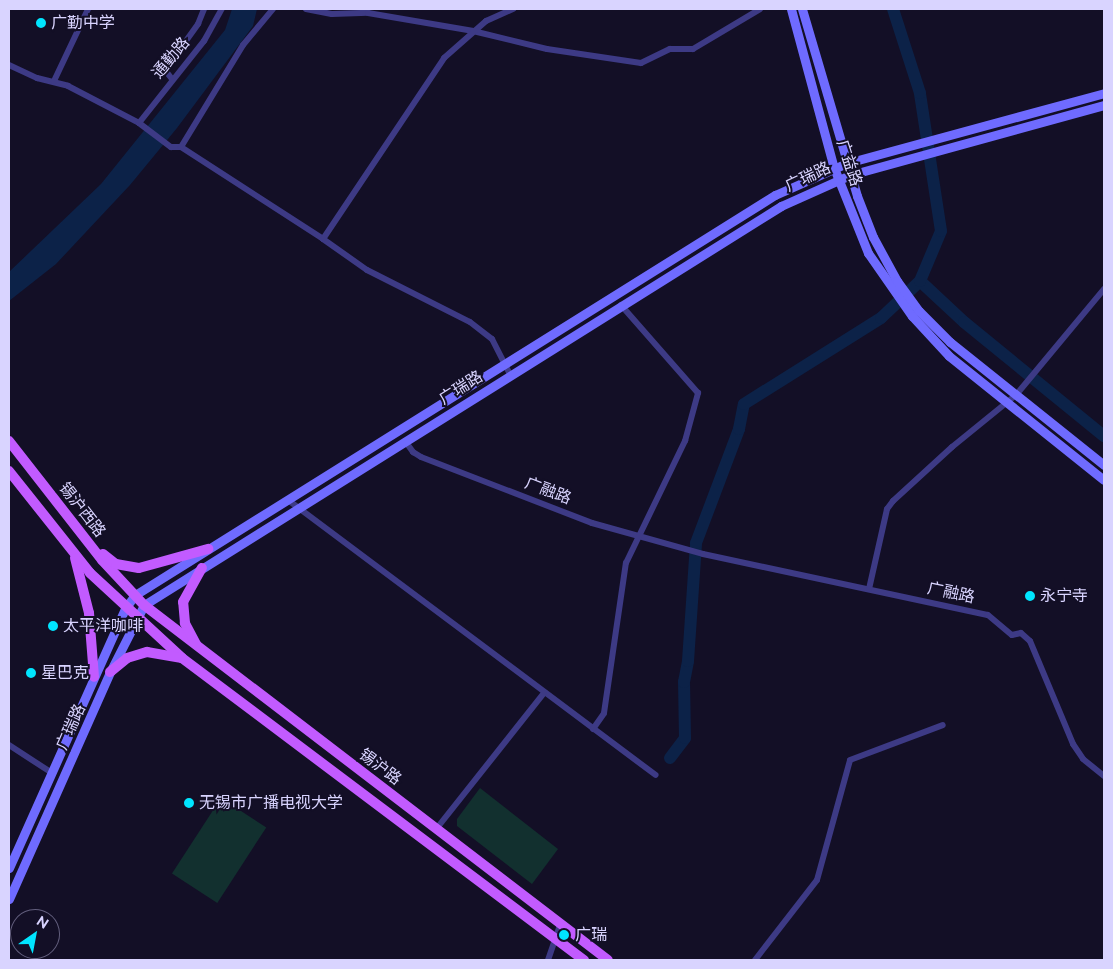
<!DOCTYPE html>
<html>
<head>
<meta charset="utf-8">
<style>
	body { margin:0 }
	#map { position:relative; width:1113px; height:969px; overflow:hidden; background:#130f26; font-family:Raleway,"Noto Sans SC",sans-serif }
	div>[style] { position:absolute }
	.green>* { inset:0; background:#12302f; transform-origin:0 0 }
	.water>* { inset:0; background:#0c2248 }
	.river>* { height:12px; margin:-6px; padding:0 6px; transform-origin:6px; border-radius:6px; background:#0c2248 }
	.minor>* { height:6px; margin:-3px; padding:0 3px; transform-origin:3px; border-radius:3px; background:#3d3a85 }
	.secondary>* { height:9px; margin:-4.5px; padding:0 4.5px; transform-origin:4.5px; border-radius:4.5px; background:#6f6bff }
	.primary>* { height:10px; margin:-5px; padding:0 5px; transform-origin:5px; border-radius:5px; background:#c25bff }
	.dots>* { width:14px; height:14px; translate:-50% -50%; box-sizing:border-box; border:2px solid #130f26; border-radius:50% }
	span { translate:-50% -50%; white-space:nowrap; text-align:center; line-height:1.15; -webkit-text-stroke:4px #130f26; paint-order:stroke }
	.poi-label { font-size:16px; color:#d9d4ff }
	.left { translate:0 -50%; text-align:left }
	.street-label { font-size:16px; color:#d9d4ff }
	.frame { position:absolute; inset:0; border:10px solid #d9d4ff; pointer-events:none }
	.north { position:absolute; left:10px; top:909px; width:50px; height:50px; box-sizing:border-box; background:#130f26; border:1px solid #625e7d; border-radius:50%; rotate:33deg; font-size:14px; font-weight:700; line-height:20px; text-align:center; color:#d9d4ff }
	.north::after { content:''; display:block; margin:auto; width:18px; height:22px; background:#00e5ff; clip-path:polygon(50% 0,100% 100%,50% 72%,0 100%) }
</style>
</head>
<body>
<div id="map">
	<div class="green">
		<div style="clip-path:polygon(480px 788px,558px 849px,532px 884px,457px 826px,457px 819px)"></div>
		<div style="left:221px;top:798px;width:54px;height:90px;rotate:33deg"></div>
	</div>
	<div class="water">
		<div style="clip-path:polygon(232px 9px,257px 9px,253px 26px,177px 128px,130px 185px,56px 264px,9px 301px,9px 272px,101px 184px,225px 30px)"></div>
	</div>
	<div class="river">
		<div style="left:920px;top:281px;width:60px;rotate:43deg"></div>
		<div style="left:964px;top:322px;width:181px;rotate:39.2deg"></div>
		<div style="left:670px;top:758px;width:25px;rotate:-53deg"></div>
		<div style="left:685px;top:738px;width:56px;rotate:-91deg"></div>
		<div style="left:684px;top:682px;width:21px;rotate:-79deg"></div>
		<div style="left:688px;top:661px;width:118px;rotate:-86.1deg"></div>
		<div style="left:696px;top:543px;width:122px;rotate:-69.3deg"></div>
		<div style="left:739px;top:429px;width:25px;rotate:-79deg"></div>
		<div style="left:744px;top:404px;width:162px;rotate:-32.1deg"></div>
		<div style="left:881px;top:318px;width:54px;rotate:-43.5deg"></div>
		<div style="left:920px;top:281px;width:54px;rotate:-67.2deg"></div>
		<div style="left:941px;top:231px;width:140px;rotate:-98.7deg"></div>
		<div style="left:920px;top:93px;width:88px;rotate:-107.8deg"></div>
	</div>
	<div class="minor">
		<div style="left:306px;top:9px;width:26px;rotate:11deg"></div>
		<div style="left:332px;top:14px;width:36px;rotate:-2deg"></div>
		<div style="left:368px;top:13px;width:107px;rotate:9.7deg"></div>
		<div style="left:473px;top:31px;width:76px;rotate:13.7deg"></div>
		<div style="left:547px;top:49px;width:95px;rotate:8.5deg"></div>
		<div style="left:641px;top:63px;width:32px;rotate:-26deg"></div>
		<div style="left:670px;top:49px;width:23px"></div>
		<div style="left:693px;top:49px;width:78px;rotate:-30.8deg"></div>
		<div style="left:9px;top:65px;width:31px;rotate:25deg"></div>
		<div style="left:37px;top:78px;width:32px;rotate:14deg"></div>
		<div style="left:68px;top:86px;width:80px;rotate:27.5deg"></div>
		<div style="left:139px;top:123px;width:40px;rotate:37deg"></div>
		<div style="left:171px;top:147px;width:10px"></div>
		<div style="left:181px;top:147px;width:169px;rotate:32.9deg"></div>
		<div style="left:323px;top:239px;width:54px;rotate:35.2deg"></div>
		<div style="left:367px;top:270px;width:115px;rotate:26.8deg"></div>
		<div style="left:470px;top:322px;width:28px;rotate:38deg"></div>
		<div style="left:492px;top:339px;width:39px;rotate:63deg"></div>
		<div style="left:172px;top:79px;width:11px;rotate:-128deg"></div>
		<div style="left:165px;top:70px;width:57px;rotate:-54.3deg"></div>
		<div style="left:198px;top:24px;width:16px;rotate:-68deg"></div>
		<div style="left:54px;top:81px;width:80px;rotate:-64.7deg"></div>
		<div style="left:139px;top:123px;width:105px;rotate:-51.6deg"></div>
		<div style="left:204px;top:41px;width:37px;rotate:-61deg"></div>
		<div style="left:181px;top:147px;width:119px;rotate:-58.7deg"></div>
		<div style="left:243px;top:45px;width:47px;rotate:-50.2deg"></div>
		<div style="left:323px;top:239px;width:218px;rotate:-56.2deg"></div>
		<div style="left:444px;top:58px;width:56px;rotate:-41.4deg"></div>
		<div style="left:486px;top:21px;width:30px;rotate:-24deg"></div>
		<div style="left:405px;top:441px;width:14px;rotate:54deg"></div>
		<div style="left:413px;top:452px;width:9px;rotate:32deg"></div>
		<div style="left:421px;top:457px;width:183px;rotate:21.1deg"></div>
		<div style="left:592px;top:523px;width:115px;rotate:15.6deg"></div>
		<div style="left:703px;top:554px;width:291px;rotate:12.1deg"></div>
		<div style="left:988px;top:615px;width:31px;rotate:40deg"></div>
		<div style="left:1012px;top:635px;width:9px;rotate:-13deg"></div>
		<div style="left:1021px;top:633px;width:12px;rotate:42deg"></div>
		<div style="left:1030px;top:641px;width:112px;rotate:67.3deg"></div>
		<div style="left:1073px;top:744px;width:18px;rotate:56deg"></div>
		<div style="left:1083px;top:759px;width:27px;rotate:39deg"></div>
		<div style="left:288px;top:500px;width:459px;rotate:36.8deg"></div>
		<div style="left:869px;top:589px;width:82px;rotate:-77.3deg"></div>
		<div style="left:887px;top:509px;width:10px;rotate:-53deg"></div>
		<div style="left:893px;top:501px;width:80px;rotate:-42.5deg"></div>
		<div style="left:952px;top:447px;width:82px;rotate:-39.1deg"></div>
		<div style="left:1016px;top:395px;width:138px;rotate:-50.3deg"></div>
		<div style="left:593px;top:729px;width:19px;rotate:-55deg"></div>
		<div style="left:604px;top:713px;width:152px;rotate:-81.7deg"></div>
		<div style="left:626px;top:563px;width:136px;rotate:-64.2deg"></div>
		<div style="left:685px;top:441px;width:50px;rotate:-74.8deg"></div>
		<div style="left:698px;top:393px;width:117px;rotate:-131.2deg"></div>
		<div style="left:9px;top:745px;width:51px;rotate:33.1deg"></div>
		<div style="left:437px;top:828px;width:172px;rotate:-51.6deg"></div>
		<div style="left:548px;top:960px;width:37px;rotate:-71deg"></div>
		<div style="left:755px;top:960px;width:101px;rotate:-52.2deg"></div>
		<div style="left:817px;top:880px;width:124px;rotate:-74.6deg"></div>
		<div style="left:850px;top:760px;width:99px;rotate:-20.6deg"></div>
	</div>
	<div class="secondary">
		<div style="left:791px;top:9px;width:165px;rotate:74.9deg"></div>
		<div style="left:834px;top:168px;width:92px;rotate:68.2deg"></div>
		<div style="left:868px;top:253px;width:77px;rotate:55.1deg"></div>
		<div style="left:912px;top:316px;width:54px;rotate:47.2deg"></div>
		<div style="left:949px;top:356px;width:198px;rotate:38.7deg"></div>
		<div style="left:802px;top:9px;width:195px;rotate:73.6deg"></div>
		<div style="left:857px;top:196px;width:44px;rotate:68.7deg"></div>
		<div style="left:873px;top:237px;width:50px;rotate:61.4deg"></div>
		<div style="left:897px;top:281px;width:37px;rotate:54deg"></div>
		<div style="left:919px;top:311px;width:44px;rotate:45deg"></div>
		<div style="left:950px;top:342px;width:197px;rotate:38.6deg"></div>
		<div style="left:9px;top:868px;width:286px;rotate:-65.9deg"></div>
		<div style="left:126px;top:607px;width:15px;rotate:-53deg"></div>
		<div style="left:135px;top:595px;width:755px;rotate:-32.01deg"></div>
		<div style="left:775px;top:195px;width:79px;rotate:-24deg"></div>
		<div style="left:847px;top:163px;width:266px;rotate:-15.2deg"></div>
		<div style="left:9px;top:899px;width:248px;rotate:-66deg"></div>
		<div style="left:110px;top:672px;width:75px;rotate:-63.1deg"></div>
		<div style="left:144px;top:605px;width:752px;rotate:-32.06deg"></div>
		<div style="left:781px;top:206px;width:76px;rotate:-24.2deg"></div>
		<div style="left:850px;top:175px;width:263px;rotate:-15.4deg"></div>
	</div>
	<div class="primary">
		<div style="left:9px;top:441px;width:151px;rotate:52deg"></div>
		<div style="left:102px;top:560px;width:62px;rotate:47deg"></div>
		<div style="left:144px;top:605px;width:584px;rotate:37.42deg"></div>
		<div style="left:9px;top:471px;width:130px;rotate:51.5deg"></div>
		<div style="left:90px;top:573px;width:125px;rotate:42.7deg"></div>
		<div style="left:182px;top:658px;width:503px;rotate:36.92deg"></div>
		<div style="left:103px;top:554px;width:16px;rotate:38deg"></div>
		<div style="left:116px;top:564px;width:23px;rotate:10deg"></div>
		<div style="left:139px;top:568px;width:72px;rotate:-15.4deg"></div>
		<div style="left:75px;top:558px;width:57px;rotate:75.7deg"></div>
		<div style="left:89px;top:613px;width:64px;rotate:85.5deg"></div>
		<div style="left:196px;top:644px;width:24px;rotate:-118deg"></div>
		<div style="left:185px;top:623px;width:21px;rotate:-95deg"></div>
		<div style="left:183px;top:602px;width:39px;rotate:-61deg"></div>
		<div style="left:110px;top:672px;width:22px;rotate:-39deg"></div>
		<div style="left:127px;top:658px;width:21px;rotate:-17deg"></div>
		<div style="left:147px;top:652px;width:34px;rotate:10deg"></div>
	</div>
	<div class="dots">
		<div style="left:41px;top:23px;background:#00e5ff"></div>
		<div style="left:1030px;top:596px;background:#00e5ff"></div>
		<div style="left:53px;top:626px;background:#00e5ff"></div>
		<div style="left:31px;top:673px;background:#00e5ff"></div>
		<div style="left:189px;top:803px;background:#00e5ff"></div>
		<div style="left:564px;top:935px;background:#00e5ff"></div>
	</div>
	<div class="poi-label">
		<span class="left" style="left:51px;top:23px">广勤中学</span>
		<span class="left" style="left:1040px;top:596px">永宁寺</span>
		<span class="left" style="left:63px;top:626px">太平洋咖啡</span>
		<span class="left" style="left:41px;top:673px">星巴克</span>
		<span class="left" style="left:199px;top:803px">无锡市广播电视大学</span>
		<span class="left" style="left:575px;top:935px">广瑞</span>
	</div>
	<div class="street-label">
		<span style="left:171px;top:58px;rotate:-50deg">通勤路</span>
		<span style="left:849px;top:163px;rotate:72deg">广益路</span>
		<span style="left:808px;top:177px;rotate:-25deg">广瑞路</span>
		<span style="left:461px;top:388px;rotate:-32deg">广瑞路</span>
		<span style="left:548px;top:491px;rotate:21deg">广融路</span>
		<span style="left:82px;top:510px;rotate:52deg">锡沪西路</span>
		<span style="left:951px;top:593px;rotate:12deg">广融路</span>
		<span style="left:71px;top:727px;rotate:-66deg">广瑞路</span>
		<span style="left:380px;top:767px;rotate:37deg">锡沪路</span>
	</div>
	<div class="frame"></div>
	<div class="north">N</div>
</div>
</body>
</html>
